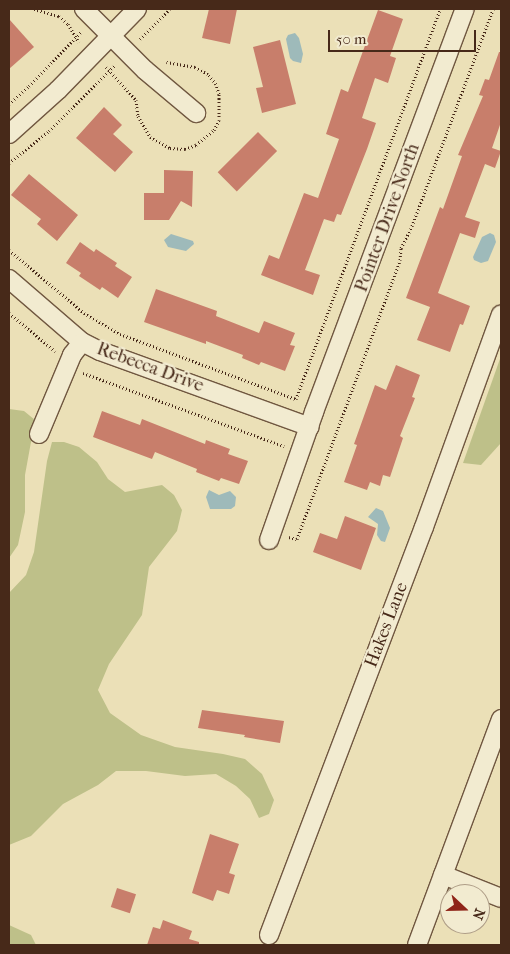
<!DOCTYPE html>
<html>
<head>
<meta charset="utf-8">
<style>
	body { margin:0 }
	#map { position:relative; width:510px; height:954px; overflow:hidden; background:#ebe0b7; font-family:"IM FELL French Canon",serif }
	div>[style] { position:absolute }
	.green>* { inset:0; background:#bec089 }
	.water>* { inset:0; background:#9ebaba }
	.building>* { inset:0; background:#c87e6b; transform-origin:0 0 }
	.path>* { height:3px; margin-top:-1.5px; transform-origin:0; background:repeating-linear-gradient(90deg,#472919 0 1px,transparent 0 3.5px) }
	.roads { filter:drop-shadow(1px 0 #705740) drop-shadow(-1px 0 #705740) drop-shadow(0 1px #705740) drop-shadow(0 -1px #705740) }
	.street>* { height:18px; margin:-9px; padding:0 9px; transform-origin:9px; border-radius:9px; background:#f2ebd0 }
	span { translate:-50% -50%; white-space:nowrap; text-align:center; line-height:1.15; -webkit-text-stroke:4.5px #f2ebd0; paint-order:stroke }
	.street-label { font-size:18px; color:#472919 }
	.frame { position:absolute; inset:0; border:10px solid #472919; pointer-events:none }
	.north { position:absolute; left:440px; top:884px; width:50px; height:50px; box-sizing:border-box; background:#f2ebd0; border:1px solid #ae9d87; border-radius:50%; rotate:111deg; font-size:14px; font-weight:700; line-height:20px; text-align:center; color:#472919 }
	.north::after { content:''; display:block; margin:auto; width:18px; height:22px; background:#8f2418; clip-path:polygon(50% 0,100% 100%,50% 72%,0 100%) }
	.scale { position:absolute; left:328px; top:30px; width:148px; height:22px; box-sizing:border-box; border:2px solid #472919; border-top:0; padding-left:6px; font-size:15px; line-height:18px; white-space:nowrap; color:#472919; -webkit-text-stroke:4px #f2ebd0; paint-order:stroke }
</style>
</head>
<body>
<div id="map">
	<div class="green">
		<div style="clip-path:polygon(501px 356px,501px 443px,481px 465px,463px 463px)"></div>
		<div style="clip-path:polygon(9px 409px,24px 411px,35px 420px,25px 475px,25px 512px,18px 545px,9px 558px)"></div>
		<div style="clip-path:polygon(52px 442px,64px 442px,79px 447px,97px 462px,108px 479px,125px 492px,162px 485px,174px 495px,182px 510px,177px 531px,149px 567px,142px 615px,109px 664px,98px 690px,110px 713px,141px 735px,175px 747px,223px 754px,245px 759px,262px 774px,274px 800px,269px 814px,259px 818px,250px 799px,236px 786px,216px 774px,185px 776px,146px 771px,116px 771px,98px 785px,63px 804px,31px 836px,9px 845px,9px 593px,26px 575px,34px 552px,47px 461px)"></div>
		<div style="clip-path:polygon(9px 925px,31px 935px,36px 945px,9px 945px)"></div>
	</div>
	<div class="water">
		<div style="clip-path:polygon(295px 33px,299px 38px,303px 54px,301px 63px,293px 61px,290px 58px,286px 39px,288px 35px)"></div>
		<div style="clip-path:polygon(490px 233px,494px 235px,496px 242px,488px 261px,481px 263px,474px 260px,473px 257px,482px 237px)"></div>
		<div style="clip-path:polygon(171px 234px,193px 241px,194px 244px,186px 251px,168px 247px,164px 240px)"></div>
		<div style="clip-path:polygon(209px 490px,219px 495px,230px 491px,236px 497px,235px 506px,231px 509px,210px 509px,206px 497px)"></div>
		<div style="clip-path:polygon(376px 508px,383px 511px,390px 528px,385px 542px,381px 541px,377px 535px,378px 524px,368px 517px)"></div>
	</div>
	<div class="building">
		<div style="clip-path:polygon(209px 9px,237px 9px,230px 44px,202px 38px)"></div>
		<div style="clip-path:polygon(378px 10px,403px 19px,390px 56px,396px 58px,388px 83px,375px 78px,362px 118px,376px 123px,367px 149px,341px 215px,337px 214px,334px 222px,324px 219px,305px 270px,320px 275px,313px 295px,261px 275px,269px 255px,279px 259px,304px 193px,318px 198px,339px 139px,326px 134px,341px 89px,348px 92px)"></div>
		<div style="clip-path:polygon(9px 19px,34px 47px,9px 69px)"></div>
		<div style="clip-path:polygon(280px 40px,296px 104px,262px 113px,256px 88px,263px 87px,253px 47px)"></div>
		<div style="clip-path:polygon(499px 52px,501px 52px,501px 122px,492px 148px,501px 151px,495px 168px,485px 164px,465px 217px,480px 222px,475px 238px,460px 233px,438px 293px,470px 306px,463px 325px,460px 324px,450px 352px,417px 340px,430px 307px,406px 298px,440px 207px,443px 209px,462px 156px,458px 155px,483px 96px,479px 95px,485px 79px,489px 80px)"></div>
		<div style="clip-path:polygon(104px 107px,122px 125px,113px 134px,133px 152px,115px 172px,76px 138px)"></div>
		<div style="left:258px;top:132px;width:27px;height:57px;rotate:45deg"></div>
		<div style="clip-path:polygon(164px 170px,193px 171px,192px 207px,181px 201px,169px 220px,144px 220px,144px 193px,164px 193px)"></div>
		<div style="clip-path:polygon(29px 174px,78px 215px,57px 241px,37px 224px,41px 219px,11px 195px)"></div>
		<div style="clip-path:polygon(80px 242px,94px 252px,96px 249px,117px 263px,115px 266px,132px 277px,118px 298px,102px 287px,100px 290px,79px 276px,81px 273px,66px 263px)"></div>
		<div style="clip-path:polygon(156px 289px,217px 311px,216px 316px,259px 333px,264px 321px,295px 333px,290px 345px,295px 346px,285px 371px,261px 362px,259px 365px,242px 358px,243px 355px,206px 341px,206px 344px,144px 322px)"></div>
		<div style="clip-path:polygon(396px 365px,420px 375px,412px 397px,415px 398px,400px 436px,403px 438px,390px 477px,383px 475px,380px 486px,370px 482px,367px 490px,344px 482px,357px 445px,354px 444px,375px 385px,386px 390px)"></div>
		<div style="clip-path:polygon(102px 411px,140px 425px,142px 419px,205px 444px,206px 440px,230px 449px,228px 454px,248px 461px,239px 484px,221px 478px,219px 481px,196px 472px,197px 469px,155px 452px,152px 459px,93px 437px)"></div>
		<div style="clip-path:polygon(345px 516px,376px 528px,361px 570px,313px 552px,320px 533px,337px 539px)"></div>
		<div style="clip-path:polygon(202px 710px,284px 721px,280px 743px,244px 737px,245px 735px,198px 728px)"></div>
		<div style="clip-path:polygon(210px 834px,239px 844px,229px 873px,235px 875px,229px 894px,217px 890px,213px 901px,192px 893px)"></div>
		<div style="left:117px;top:888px;width:20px;height:20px;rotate:18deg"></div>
		<div style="clip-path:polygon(163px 920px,192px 931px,189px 939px,199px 942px,199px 945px,147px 945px,153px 927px,160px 929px)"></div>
	</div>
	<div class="path">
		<div style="left:34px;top:9px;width:26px;rotate:16deg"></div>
		<div style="left:59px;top:16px;width:12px;rotate:42deg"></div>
		<div style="left:68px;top:24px;width:21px;rotate:59deg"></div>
		<div style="left:140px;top:39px;width:42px;rotate:-45deg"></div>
		<div style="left:106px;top:67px;width:45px;rotate:47.7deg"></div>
		<div style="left:136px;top:100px;width:16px;rotate:83deg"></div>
		<div style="left:138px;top:116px;width:24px;rotate:60deg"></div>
		<div style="left:150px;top:137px;width:23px;rotate:29deg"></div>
		<div style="left:170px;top:148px;width:15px;rotate:4deg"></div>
		<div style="left:185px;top:149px;width:12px;rotate:-20deg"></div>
		<div style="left:196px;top:145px;width:23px;rotate:-40deg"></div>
		<div style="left:214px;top:130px;width:11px;rotate:-63deg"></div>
		<div style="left:219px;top:120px;width:26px;rotate:-90deg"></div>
		<div style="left:219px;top:94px;width:10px;rotate:-107deg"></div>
		<div style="left:216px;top:84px;width:13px;rotate:-129deg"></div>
		<div style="left:208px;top:74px;width:15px;rotate:-152deg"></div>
		<div style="left:195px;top:67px;width:29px;rotate:-170deg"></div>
		<div style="left:9px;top:104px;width:27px;rotate:-42deg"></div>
		<div style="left:29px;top:86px;width:75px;rotate:-46.1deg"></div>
		<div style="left:9px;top:163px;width:51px;rotate:-38.7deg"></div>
		<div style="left:49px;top:131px;width:93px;rotate:-45deg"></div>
		<div style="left:9px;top:250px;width:98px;rotate:40deg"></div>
		<div style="left:84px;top:313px;width:42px;rotate:30.3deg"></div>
		<div style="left:120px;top:334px;width:188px;rotate:20.3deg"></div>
		<div style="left:296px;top:399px;width:416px;rotate:-69.7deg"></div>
		<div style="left:9px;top:313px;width:60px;rotate:39.6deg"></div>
		<div style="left:83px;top:373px;width:214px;rotate:20deg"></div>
		<div style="left:289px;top:537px;width:8px;rotate:14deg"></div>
		<div style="left:297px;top:539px;width:297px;rotate:-69.7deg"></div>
		<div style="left:400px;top:260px;width:12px;rotate:-85deg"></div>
		<div style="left:401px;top:248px;width:25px;rotate:-63deg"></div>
		<div style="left:412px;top:226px;width:232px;rotate:-69.5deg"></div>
	</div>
	<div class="roads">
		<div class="street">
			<div style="left:84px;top:9px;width:86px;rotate:45deg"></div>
			<div style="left:145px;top:70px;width:67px;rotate:40.1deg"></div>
			<div style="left:9px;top:134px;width:66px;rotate:-41.9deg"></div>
			<div style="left:58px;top:90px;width:113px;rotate:-45.7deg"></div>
			<div style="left:9px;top:279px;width:96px;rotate:40.8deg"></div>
			<div style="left:82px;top:342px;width:20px;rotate:27deg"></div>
			<div style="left:100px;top:351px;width:223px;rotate:19.9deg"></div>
			<div style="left:39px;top:434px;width:86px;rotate:-67.3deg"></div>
			<div style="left:72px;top:355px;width:16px;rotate:-52deg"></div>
			<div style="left:269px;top:540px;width:136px;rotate:-70.6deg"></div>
			<div style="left:314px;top:412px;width:430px;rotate:-69.5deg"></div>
			<div style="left:443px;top:875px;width:62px;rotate:21.6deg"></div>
			<div style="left:269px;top:935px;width:436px;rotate:-69.2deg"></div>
			<div style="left:424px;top:527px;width:226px;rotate:-70.1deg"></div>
			<div style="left:417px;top:945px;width:241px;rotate:-69.6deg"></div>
		</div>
	</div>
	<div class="street-label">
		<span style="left:388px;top:218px;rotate:-70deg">Pointer Drive North</span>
		<span style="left:150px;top:368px;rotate:20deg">Rebecca Drive</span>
		<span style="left:387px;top:625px;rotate:-69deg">Hakes Lane</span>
	</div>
	<div class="frame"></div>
	<div class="north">N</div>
	<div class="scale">50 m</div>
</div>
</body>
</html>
